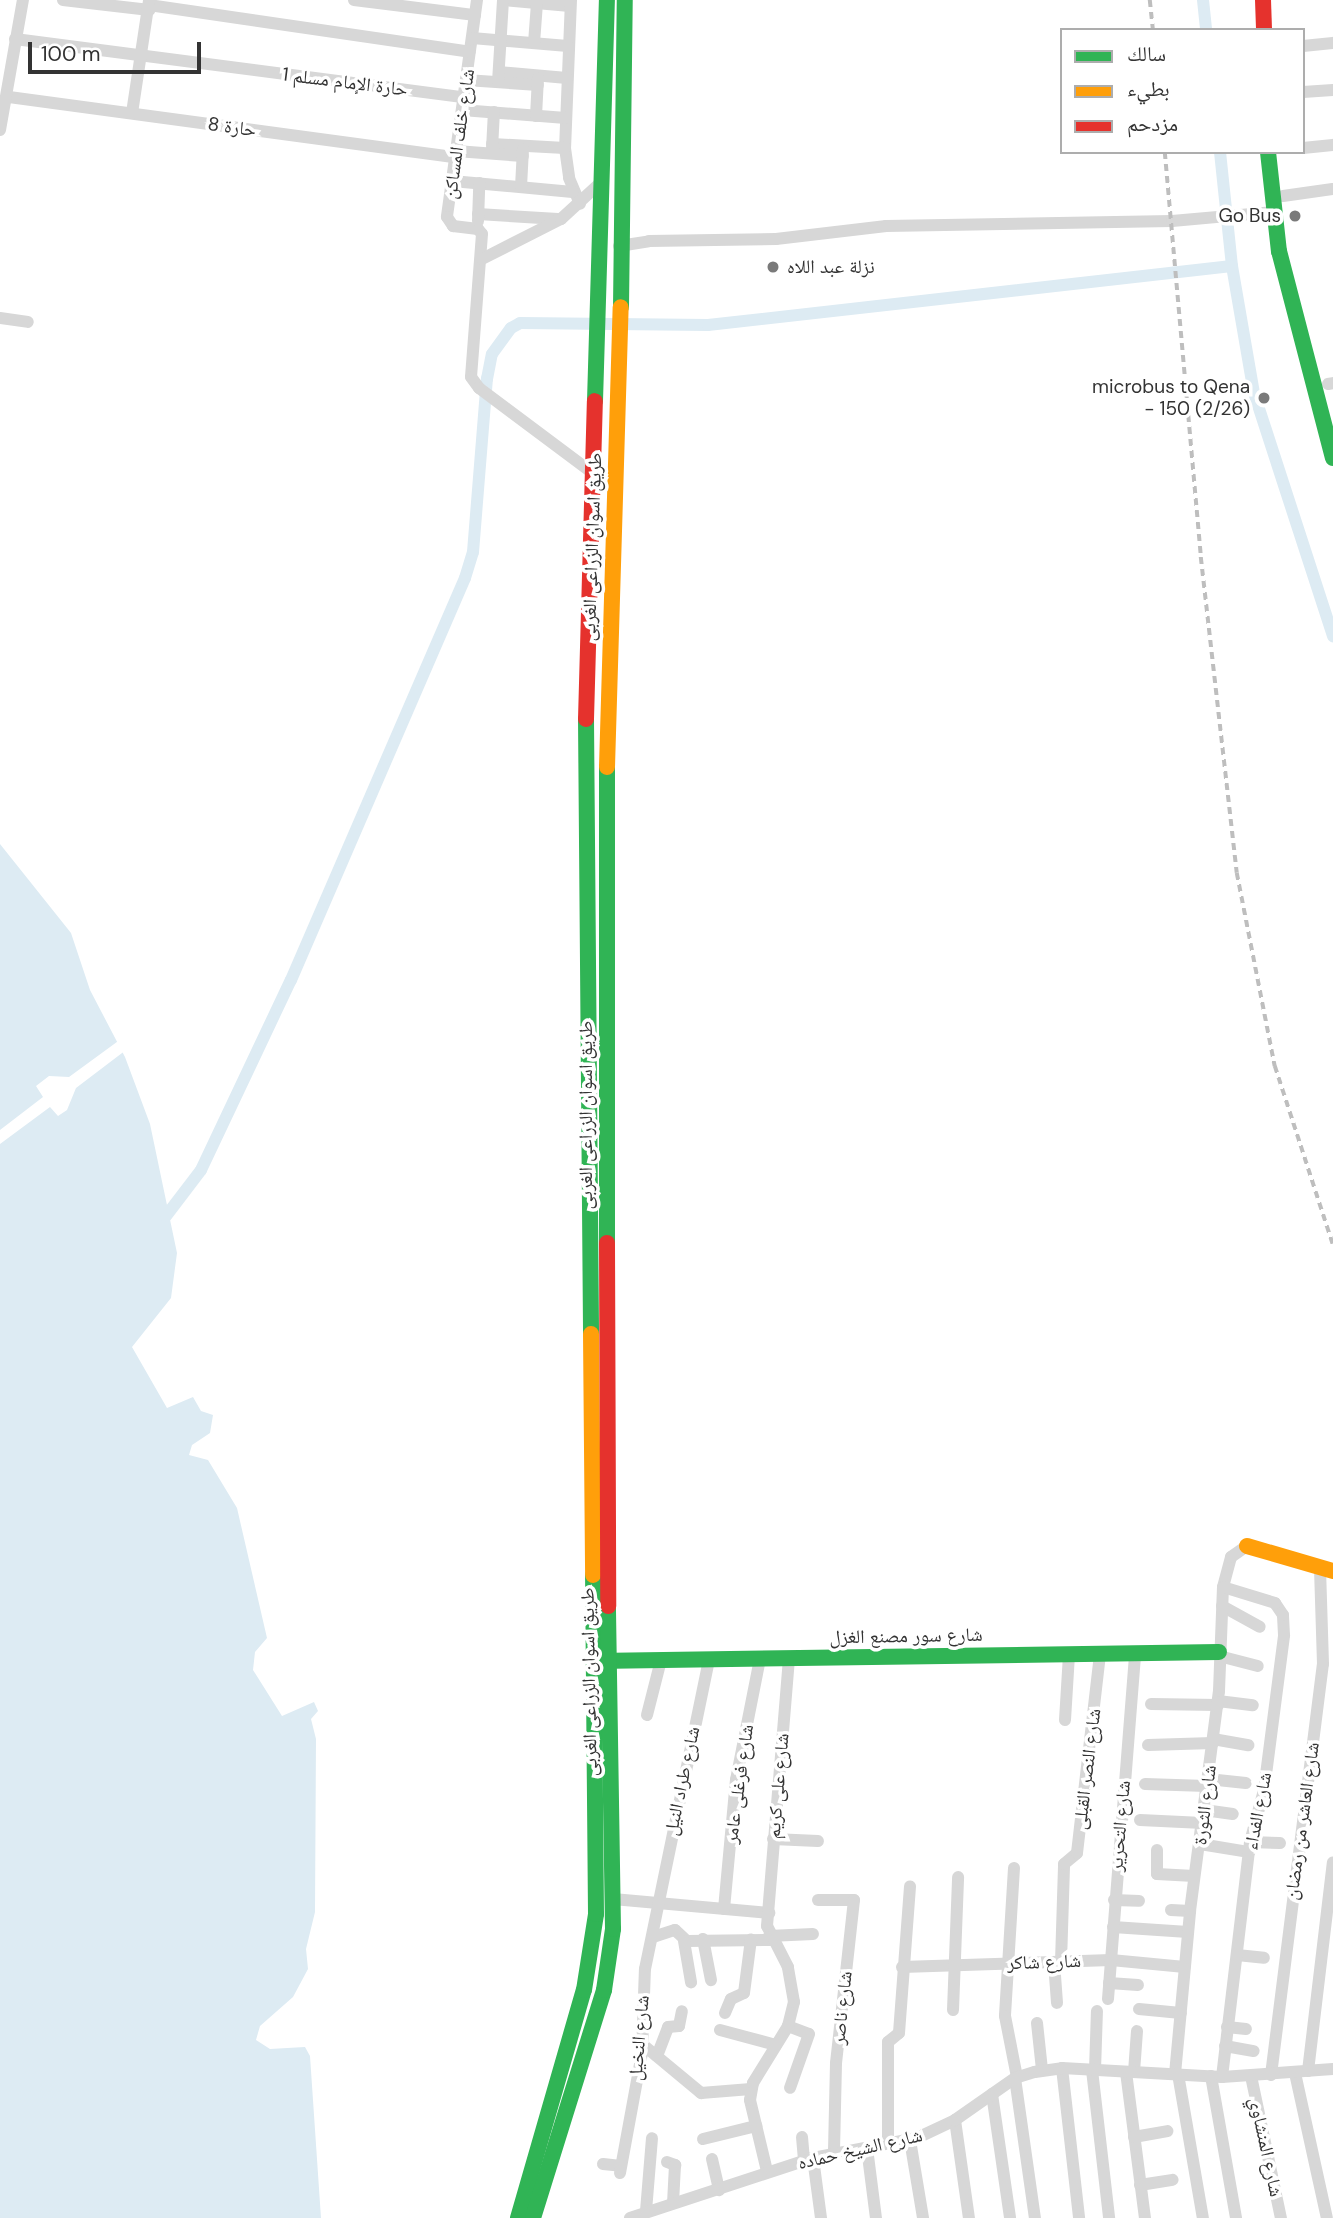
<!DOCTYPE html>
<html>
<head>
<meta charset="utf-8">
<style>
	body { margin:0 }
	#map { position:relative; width:1333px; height:2218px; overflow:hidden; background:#fff; font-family:"DM Sans","Noto Naskh Arabic",sans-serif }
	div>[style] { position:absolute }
	.water>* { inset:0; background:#ddebf3 }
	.pier>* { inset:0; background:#fff }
	.canal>* { height:12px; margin:-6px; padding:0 6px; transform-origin:6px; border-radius:6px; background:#ddebf3 }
	.street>* { height:12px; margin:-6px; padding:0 6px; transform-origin:6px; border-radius:6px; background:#d7d7d7 }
	.fast>* { height:16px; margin:-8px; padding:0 8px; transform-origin:8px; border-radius:8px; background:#30b455 }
	.slow>* { height:16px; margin:-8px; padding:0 8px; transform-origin:8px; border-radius:8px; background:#ff9f0a }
	.jam>* { height:16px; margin:-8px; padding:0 8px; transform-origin:8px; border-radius:8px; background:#e5322d }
	.rail>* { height:3.5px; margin-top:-1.75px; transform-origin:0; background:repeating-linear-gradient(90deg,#bebebe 0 7px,transparent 0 12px) }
	.dots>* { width:19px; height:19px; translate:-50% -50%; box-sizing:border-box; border:4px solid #fff; border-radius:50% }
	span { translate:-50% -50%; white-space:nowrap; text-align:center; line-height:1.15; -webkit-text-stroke:7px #fff; paint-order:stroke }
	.street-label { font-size:19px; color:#333 }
	.poi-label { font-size:19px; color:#333 }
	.right { translate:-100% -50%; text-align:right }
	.left { translate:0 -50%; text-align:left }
	.legend { position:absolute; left:1060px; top:28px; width:245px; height:126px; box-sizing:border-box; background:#fff; border:2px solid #adadad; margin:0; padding:9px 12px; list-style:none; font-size:21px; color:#333 }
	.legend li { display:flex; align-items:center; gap:14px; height:35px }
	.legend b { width:35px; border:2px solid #adadad }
	.scale { position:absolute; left:28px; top:42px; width:173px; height:32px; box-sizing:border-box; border:4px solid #333; border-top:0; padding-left:9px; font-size:21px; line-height:24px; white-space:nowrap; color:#333; -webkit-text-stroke:5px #fff; paint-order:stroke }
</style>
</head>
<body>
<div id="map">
	<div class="water">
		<div style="clip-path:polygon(0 844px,71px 933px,90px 990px,125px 1057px,150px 1124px,177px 1253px,171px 1298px,132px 1347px,167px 1408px,193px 1397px,201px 1411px,213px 1415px,210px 1433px,192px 1445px,189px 1455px,208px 1460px,237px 1508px,267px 1638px,255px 1652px,253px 1670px,282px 1716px,314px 1702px,318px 1711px,311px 1719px,316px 1739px,315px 1912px,306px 1949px,308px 1969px,293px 1997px,260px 2026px,256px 2040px,270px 2049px,305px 2047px,310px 2056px,321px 2218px,0 2218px)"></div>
	</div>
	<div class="pier">
		<div style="clip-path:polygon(121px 1039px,126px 1050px,76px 1088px,67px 1110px,58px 1116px,50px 1107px,0 1144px,0 1130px,43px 1097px,36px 1086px,49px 1076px,69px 1077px)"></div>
	</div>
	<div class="canal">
		<div style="left:1203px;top:0;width:30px;rotate:84deg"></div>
		<div style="left:1220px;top:152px;width:115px;rotate:84deg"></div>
		<div style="left:1232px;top:266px;width:129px;rotate:80.2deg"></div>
		<div style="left:1254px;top:393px;width:256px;rotate:72deg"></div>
		<div style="left:166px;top:1216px;width:58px;rotate:-52.7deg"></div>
		<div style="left:201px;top:1170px;width:210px;rotate:-64.7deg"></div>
		<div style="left:291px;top:980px;width:438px;rotate:-66.6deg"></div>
		<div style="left:465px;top:578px;width:27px;rotate:-73deg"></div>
		<div style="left:473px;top:552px;width:174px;rotate:-85.4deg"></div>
		<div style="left:487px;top:379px;width:25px;rotate:-79deg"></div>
		<div style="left:492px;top:354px;width:32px;rotate:-54deg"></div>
		<div style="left:511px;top:328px;width:10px;rotate:-29deg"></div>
		<div style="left:520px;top:323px;width:188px;rotate:0.6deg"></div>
		<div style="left:708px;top:325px;width:527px;rotate:-6.42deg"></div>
	</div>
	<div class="street">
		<div style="left:63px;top:0;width:87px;rotate:6.6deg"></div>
		<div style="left:354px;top:0;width:122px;rotate:7.1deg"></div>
		<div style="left:477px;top:0;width:219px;rotate:97.9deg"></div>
		<div style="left:447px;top:217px;width:11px;rotate:56deg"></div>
		<div style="left:453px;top:226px;width:25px;rotate:7deg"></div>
		<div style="left:478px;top:229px;width:6px;rotate:51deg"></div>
		<div style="left:482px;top:234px;width:143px;rotate:94.4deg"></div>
		<div style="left:471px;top:377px;width:14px;rotate:54deg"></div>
		<div style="left:479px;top:388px;width:144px;rotate:36.8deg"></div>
		<div style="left:504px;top:0;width:66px;rotate:5.2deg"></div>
		<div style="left:571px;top:0;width:148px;rotate:92.3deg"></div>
		<div style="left:565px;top:148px;width:30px;rotate:82deg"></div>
		<div style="left:569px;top:178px;width:28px;rotate:67deg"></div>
		<div style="left:149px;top:5px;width:324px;rotate:8.3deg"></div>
		<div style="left:472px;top:38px;width:96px;rotate:4.8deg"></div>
		<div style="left:15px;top:39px;width:453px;rotate:7.4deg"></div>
		<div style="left:534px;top:43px;width:40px;rotate:-85.7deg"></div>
		<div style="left:1303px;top:46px;width:30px;rotate:-6deg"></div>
		<div style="left:499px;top:72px;width:68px;rotate:5deg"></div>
		<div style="left:466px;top:80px;width:72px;rotate:4deg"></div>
		<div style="left:498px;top:82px;width:82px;rotate:-86.5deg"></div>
		<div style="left:1303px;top:92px;width:30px;rotate:-4deg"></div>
		<div style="left:9px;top:97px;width:450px;rotate:7.7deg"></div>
		<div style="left:462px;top:110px;width:104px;rotate:4.4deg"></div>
		<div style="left:132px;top:113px;width:114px;rotate:-81.4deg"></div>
		<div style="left:536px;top:116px;width:38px;rotate:-87deg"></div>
		<div style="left:0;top:130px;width:132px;rotate:-80deg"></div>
		<div style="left:492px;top:144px;width:73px;rotate:3.1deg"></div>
		<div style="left:1303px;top:148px;width:30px;rotate:-6deg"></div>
		<div style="left:492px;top:149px;width:37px;rotate:-87deg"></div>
		<div style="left:456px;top:151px;width:67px;rotate:4.3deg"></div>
		<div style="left:452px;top:181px;width:121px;rotate:5.2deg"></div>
		<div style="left:521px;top:187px;width:38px;rotate:-87deg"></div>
		<div style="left:1283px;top:196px;width:50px;rotate:-8deg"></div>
		<div style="left:478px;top:214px;width:80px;rotate:3.6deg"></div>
		<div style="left:478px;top:221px;width:38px;rotate:-88deg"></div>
		<div style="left:619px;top:246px;width:30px;rotate:-9deg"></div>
		<div style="left:649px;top:241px;width:127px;rotate:-0.9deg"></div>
		<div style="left:776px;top:239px;width:111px;rotate:-6.7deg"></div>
		<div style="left:886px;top:226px;width:286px;rotate:-1deg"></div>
		<div style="left:1172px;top:221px;width:100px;rotate:-5.1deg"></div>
		<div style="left:482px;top:259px;width:89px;rotate:-26.9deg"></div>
		<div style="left:561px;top:219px;width:52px;rotate:-42.6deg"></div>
		<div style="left:0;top:318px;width:28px;rotate:8deg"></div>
		<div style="left:1328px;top:384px;width:5px;rotate:-11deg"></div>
		<div style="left:1222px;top:1606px;width:43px;rotate:28.9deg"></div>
		<div style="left:1219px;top:1656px;width:40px;rotate:14.4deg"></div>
		<div style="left:1218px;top:1701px;width:35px;rotate:7deg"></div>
		<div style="left:1151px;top:1704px;width:67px;rotate:0.9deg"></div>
		<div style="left:647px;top:1715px;width:57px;rotate:-75.7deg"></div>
		<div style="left:1065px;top:1720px;width:66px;rotate:-86.5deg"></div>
		<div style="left:1213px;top:1739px;width:36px;rotate:10deg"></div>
		<div style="left:1148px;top:1745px;width:65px;rotate:-1.8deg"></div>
		<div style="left:1208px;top:1779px;width:38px;rotate:6deg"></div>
		<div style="left:1145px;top:1784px;width:62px;rotate:1.8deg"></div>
		<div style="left:1204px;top:1810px;width:29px;rotate:8deg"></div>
		<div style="left:1140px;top:1820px;width:63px;rotate:2.7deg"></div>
		<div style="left:773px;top:1839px;width:45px;rotate:2.5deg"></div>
		<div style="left:1250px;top:1842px;width:30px;rotate:2deg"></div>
		<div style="left:1200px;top:1844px;width:50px;rotate:9.3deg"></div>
		<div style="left:1157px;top:1850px;width:24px;rotate:90deg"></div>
		<div style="left:1157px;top:1874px;width:37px;rotate:3deg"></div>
		<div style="left:1014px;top:1868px;width:148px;rotate:93.5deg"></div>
		<div style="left:1005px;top:2016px;width:62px;rotate:78.9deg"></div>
		<div style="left:613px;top:1899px;width:157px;rotate:5.1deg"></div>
		<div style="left:818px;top:1900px;width:36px"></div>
		<div style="left:854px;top:1900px;width:164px;rotate:96.3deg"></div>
		<div style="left:836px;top:2063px;width:91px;rotate:91.3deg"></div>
		<div style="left:1114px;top:1900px;width:25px;rotate:2deg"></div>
		<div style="left:724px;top:1909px;width:130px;rotate:-84.7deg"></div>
		<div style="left:736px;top:1780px;width:123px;rotate:-78.8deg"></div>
		<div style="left:1171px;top:1910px;width:19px;rotate:3deg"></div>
		<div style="left:1113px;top:1927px;width:75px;rotate:3.8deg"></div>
		<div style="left:769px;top:1936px;width:44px;rotate:-2.6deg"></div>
		<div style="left:653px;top:1937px;width:23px;rotate:-18deg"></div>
		<div style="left:675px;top:1930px;width:16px;rotate:43deg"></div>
		<div style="left:687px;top:1941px;width:85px;rotate:-0.7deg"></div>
		<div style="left:703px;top:1939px;width:42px;rotate:79deg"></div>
		<div style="left:684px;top:1941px;width:42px;rotate:80.3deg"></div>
		<div style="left:1237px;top:1955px;width:27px;rotate:6deg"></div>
		<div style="left:1054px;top:1962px;width:41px;rotate:85.8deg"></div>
		<div style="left:1061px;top:1962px;width:98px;rotate:-88.2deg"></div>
		<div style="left:1064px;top:1864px;width:17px;rotate:-40deg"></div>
		<div style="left:1077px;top:1853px;width:200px;rotate:-83.4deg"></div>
		<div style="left:902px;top:1967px;width:209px;rotate:-1.9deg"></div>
		<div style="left:1111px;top:1960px;width:74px;rotate:5.4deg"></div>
		<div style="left:1109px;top:1983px;width:29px;rotate:4deg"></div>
		<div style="left:1108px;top:1999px;width:347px;rotate:-85.5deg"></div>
		<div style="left:1139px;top:2009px;width:42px;rotate:5.4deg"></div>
		<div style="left:953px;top:2010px;width:133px;rotate:-87.8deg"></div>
		<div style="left:725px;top:2013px;width:15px;rotate:-67deg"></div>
		<div style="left:731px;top:1999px;width:14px;rotate:-25deg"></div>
		<div style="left:744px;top:1993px;width:54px;rotate:-82.6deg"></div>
		<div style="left:1037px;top:2023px;width:47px;rotate:83.9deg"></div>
		<div style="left:788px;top:2026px;width:22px;rotate:21deg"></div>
		<div style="left:809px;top:2034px;width:57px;rotate:109.4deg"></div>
		<div style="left:1227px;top:2027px;width:19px;rotate:6deg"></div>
		<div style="left:720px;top:2030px;width:58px;rotate:15deg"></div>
		<div style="left:642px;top:2044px;width:77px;rotate:39.7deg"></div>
		<div style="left:701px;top:2093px;width:50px;rotate:-4.6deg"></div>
		<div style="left:1225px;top:2046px;width:29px;rotate:10deg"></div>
		<div style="left:657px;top:2056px;width:31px;rotate:-69deg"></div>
		<div style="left:668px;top:2027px;width:11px;rotate:-5deg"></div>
		<div style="left:679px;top:2026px;width:15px;rotate:-79deg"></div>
		<div style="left:1062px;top:2068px;width:151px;rotate:83.5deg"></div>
		<div style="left:1092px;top:2070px;width:149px;rotate:83.4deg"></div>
		<div style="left:1095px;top:2070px;width:59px;rotate:-88.1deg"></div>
		<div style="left:1308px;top:2071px;width:210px;rotate:-83.2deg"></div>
		<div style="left:1126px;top:2072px;width:147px;rotate:82.6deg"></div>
		<div style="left:1134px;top:2072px;width:41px;rotate:-85.8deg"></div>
		<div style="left:1295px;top:2073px;width:148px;rotate:77.6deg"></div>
		<div style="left:1175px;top:2074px;width:164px;rotate:-84.7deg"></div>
		<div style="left:1190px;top:1911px;width:222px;rotate:-82.5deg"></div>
		<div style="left:1219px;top:1691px;width:104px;rotate:-87.8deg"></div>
		<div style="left:1223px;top:1587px;width:31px;rotate:-75deg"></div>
		<div style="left:1231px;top:1557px;width:19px;rotate:-35deg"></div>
		<div style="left:1178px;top:2074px;width:146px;rotate:80.2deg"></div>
		<div style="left:1271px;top:2075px;width:414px;rotate:-82.8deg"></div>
		<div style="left:1323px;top:1664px;width:98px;rotate:-91.8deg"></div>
		<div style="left:1211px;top:2076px;width:144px;rotate:80deg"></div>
		<div style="left:1251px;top:2076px;width:145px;rotate:78.1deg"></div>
		<div style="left:1222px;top:2077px;width:237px;rotate:-83.2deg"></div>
		<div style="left:1250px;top:1842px;width:54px;rotate:-74.9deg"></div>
		<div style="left:1264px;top:1790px;width:156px;rotate:-82.6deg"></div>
		<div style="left:1284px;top:1635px;width:20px;rotate:-93deg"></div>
		<div style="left:1283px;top:1615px;width:14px;rotate:-124deg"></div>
		<div style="left:1275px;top:1603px;width:54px;rotate:-162.9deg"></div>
		<div style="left:1015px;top:2078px;width:141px;rotate:81.9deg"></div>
		<div style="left:992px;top:2094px;width:125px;rotate:81.7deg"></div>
		<div style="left:955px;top:2120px;width:99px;rotate:81.9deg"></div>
		<div style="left:802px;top:2137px;width:24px;rotate:85deg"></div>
		<div style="left:1134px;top:2137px;width:34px;rotate:-10deg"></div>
		<div style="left:703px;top:2139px;width:55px;rotate:-13.8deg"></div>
		<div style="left:910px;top:2140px;width:79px;rotate:80.5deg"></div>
		<div style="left:888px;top:2144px;width:102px;rotate:-90deg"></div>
		<div style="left:888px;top:2042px;width:14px;rotate:-39deg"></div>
		<div style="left:899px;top:2033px;width:147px;rotate:-85.7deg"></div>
		<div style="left:867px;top:2148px;width:71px;rotate:82.7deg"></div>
		<div style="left:813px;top:2158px;width:61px;rotate:82.4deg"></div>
		<div style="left:712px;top:2159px;width:32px;rotate:77deg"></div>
		<div style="left:667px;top:2162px;width:9px;rotate:21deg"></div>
		<div style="left:675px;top:2165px;width:37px;rotate:93deg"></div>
		<div style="left:603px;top:2164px;width:18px;rotate:6deg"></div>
		<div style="left:767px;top:2171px;width:73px;rotate:-103.5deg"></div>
		<div style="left:750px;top:2100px;width:17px;rotate:-80deg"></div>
		<div style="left:753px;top:2083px;width:67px;rotate:-58.4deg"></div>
		<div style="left:788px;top:2026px;width:25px;rotate:-76deg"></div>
		<div style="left:794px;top:2002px;width:36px;rotate:-100deg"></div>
		<div style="left:788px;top:1967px;width:46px;rotate:-117.1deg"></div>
		<div style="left:767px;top:1926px;width:269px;rotate:-85.3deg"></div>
		<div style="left:620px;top:2173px;width:122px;rotate:-79.6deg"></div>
		<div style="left:642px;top:2053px;width:84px;rotate:-88deg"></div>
		<div style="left:645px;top:1969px;width:316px;rotate:-78.3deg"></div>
		<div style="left:1140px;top:2185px;width:33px;rotate:-9deg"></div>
		<div style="left:646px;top:2211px;width:73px;rotate:-85.3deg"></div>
		<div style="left:630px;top:2218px;width:193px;rotate:-18.2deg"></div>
		<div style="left:813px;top:2158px;width:106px;rotate:-10.9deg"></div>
		<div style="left:917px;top:2138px;width:42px;rotate:-25.3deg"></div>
		<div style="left:955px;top:2120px;width:73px;rotate:-35deg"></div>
		<div style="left:1015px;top:2078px;width:21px;rotate:-17deg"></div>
		<div style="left:1035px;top:2072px;width:27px;rotate:-8deg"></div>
		<div style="left:1062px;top:2068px;width:160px;rotate:3.2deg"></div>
		<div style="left:1222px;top:2077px;width:111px;rotate:-4.1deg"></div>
	</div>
	<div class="fast">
		<div style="left:1268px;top:152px;width:100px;rotate:83.7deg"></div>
		<div style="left:1279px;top:251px;width:214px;rotate:75.4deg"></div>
		<div style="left:621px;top:307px;width:307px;rotate:-89.3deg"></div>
		<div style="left:595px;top:401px;width:401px;rotate:-88.3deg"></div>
		<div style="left:586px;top:719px;width:615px;rotate:89.53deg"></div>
		<div style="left:607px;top:767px;width:476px;rotate:90deg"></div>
		<div style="left:596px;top:1661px;width:623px;rotate:-0.83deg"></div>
		<div style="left:518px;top:2218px;width:237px;rotate:-73.9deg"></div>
		<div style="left:584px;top:1990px;width:77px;rotate:-81deg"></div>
		<div style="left:596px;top:1914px;width:339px;rotate:-90.5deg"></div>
		<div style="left:533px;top:2218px;width:239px;rotate:-72.7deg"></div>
		<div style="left:604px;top:1990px;width:62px;rotate:-81.6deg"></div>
		<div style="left:613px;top:1929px;width:323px;rotate:-90.9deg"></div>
	</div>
	<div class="slow">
		<div style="left:607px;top:767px;width:460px;rotate:-88.3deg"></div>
		<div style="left:591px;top:1334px;width:241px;rotate:89.5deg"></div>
		<div style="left:1247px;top:1546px;width:90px;rotate:16.2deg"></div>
	</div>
	<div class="jam">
		<div style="left:1263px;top:0;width:30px;rotate:88deg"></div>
		<div style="left:586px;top:719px;width:318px;rotate:-88.4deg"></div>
		<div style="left:607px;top:1243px;width:363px;rotate:89.8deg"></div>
	</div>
	<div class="rail">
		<div style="left:1150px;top:0;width:30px;rotate:84deg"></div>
		<div style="left:1165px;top:152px;width:407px;rotate:84.9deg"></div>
		<div style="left:1201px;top:557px;width:318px;rotate:83.5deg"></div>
		<div style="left:1237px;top:873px;width:197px;rotate:78.9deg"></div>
		<div style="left:1275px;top:1066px;width:187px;rotate:72deg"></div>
	</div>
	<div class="dots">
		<div style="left:1295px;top:216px;background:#7a7a7a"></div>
		<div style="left:773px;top:267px;background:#7a7a7a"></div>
		<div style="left:1264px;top:398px;background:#7a7a7a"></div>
	</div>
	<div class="street-label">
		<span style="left:345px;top:82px;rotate:7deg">حارة الإمام مسلم 1</span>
		<span style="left:232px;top:127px;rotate:8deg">حارة 8</span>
		<span style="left:459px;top:134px;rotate:-82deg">شارع خلف المساكن</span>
		<span style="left:592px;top:547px;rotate:-88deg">طريق اسوان الزراعى الغربى</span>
		<span style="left:586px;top:1115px;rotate:-90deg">طريق اسوان الزراعى الغربى</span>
		<span style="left:906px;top:1636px;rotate:-1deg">شارع سور مصنع الغزل</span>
		<span style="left:589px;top:1682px;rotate:-91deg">طريق اسوان الزراعى الغربى</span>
		<span style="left:1087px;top:1769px;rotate:-83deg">شارع النصر القبلى</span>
		<span style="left:682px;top:1781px;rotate:-78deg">شارع طراد النيل</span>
		<span style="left:739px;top:1784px;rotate:-82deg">شارع فرغلى عامر</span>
		<span style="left:778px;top:1786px;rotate:-85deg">شارع على كريم</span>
		<span style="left:1205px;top:1805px;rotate:-83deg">شارع الثورة</span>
		<span style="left:1258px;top:1811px;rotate:-79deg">شارع الفداء</span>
		<span style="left:1302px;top:1821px;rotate:-82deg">شارع العاشر من رمضان</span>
		<span style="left:1120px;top:1826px;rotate:-85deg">شارع التحرير</span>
		<span style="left:1044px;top:1962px;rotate:-2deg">شارع شاكر</span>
		<span style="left:842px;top:2008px;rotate:-84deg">شارع ناصر</span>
		<span style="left:639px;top:2038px;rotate:-85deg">شارع النخيل</span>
		<span style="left:1266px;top:2147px;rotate:78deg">شارع المنشاوي</span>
		<span style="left:860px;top:2149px;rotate:-13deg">شارع الشيخ حماده</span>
	</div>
	<div class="poi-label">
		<span class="right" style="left:1281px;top:216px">Go Bus</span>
		<span class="left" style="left:787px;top:267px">نزلة عبد اللاه</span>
		<span class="right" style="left:1250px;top:398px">microbus to Qena<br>- 150 (2/26)</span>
	</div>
	<ul class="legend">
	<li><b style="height:9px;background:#30b455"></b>سالك</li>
	<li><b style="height:9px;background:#ff9f0a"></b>بطيء</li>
	<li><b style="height:9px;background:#e5322d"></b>مزدحم</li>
	</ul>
	<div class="scale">100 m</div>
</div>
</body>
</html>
